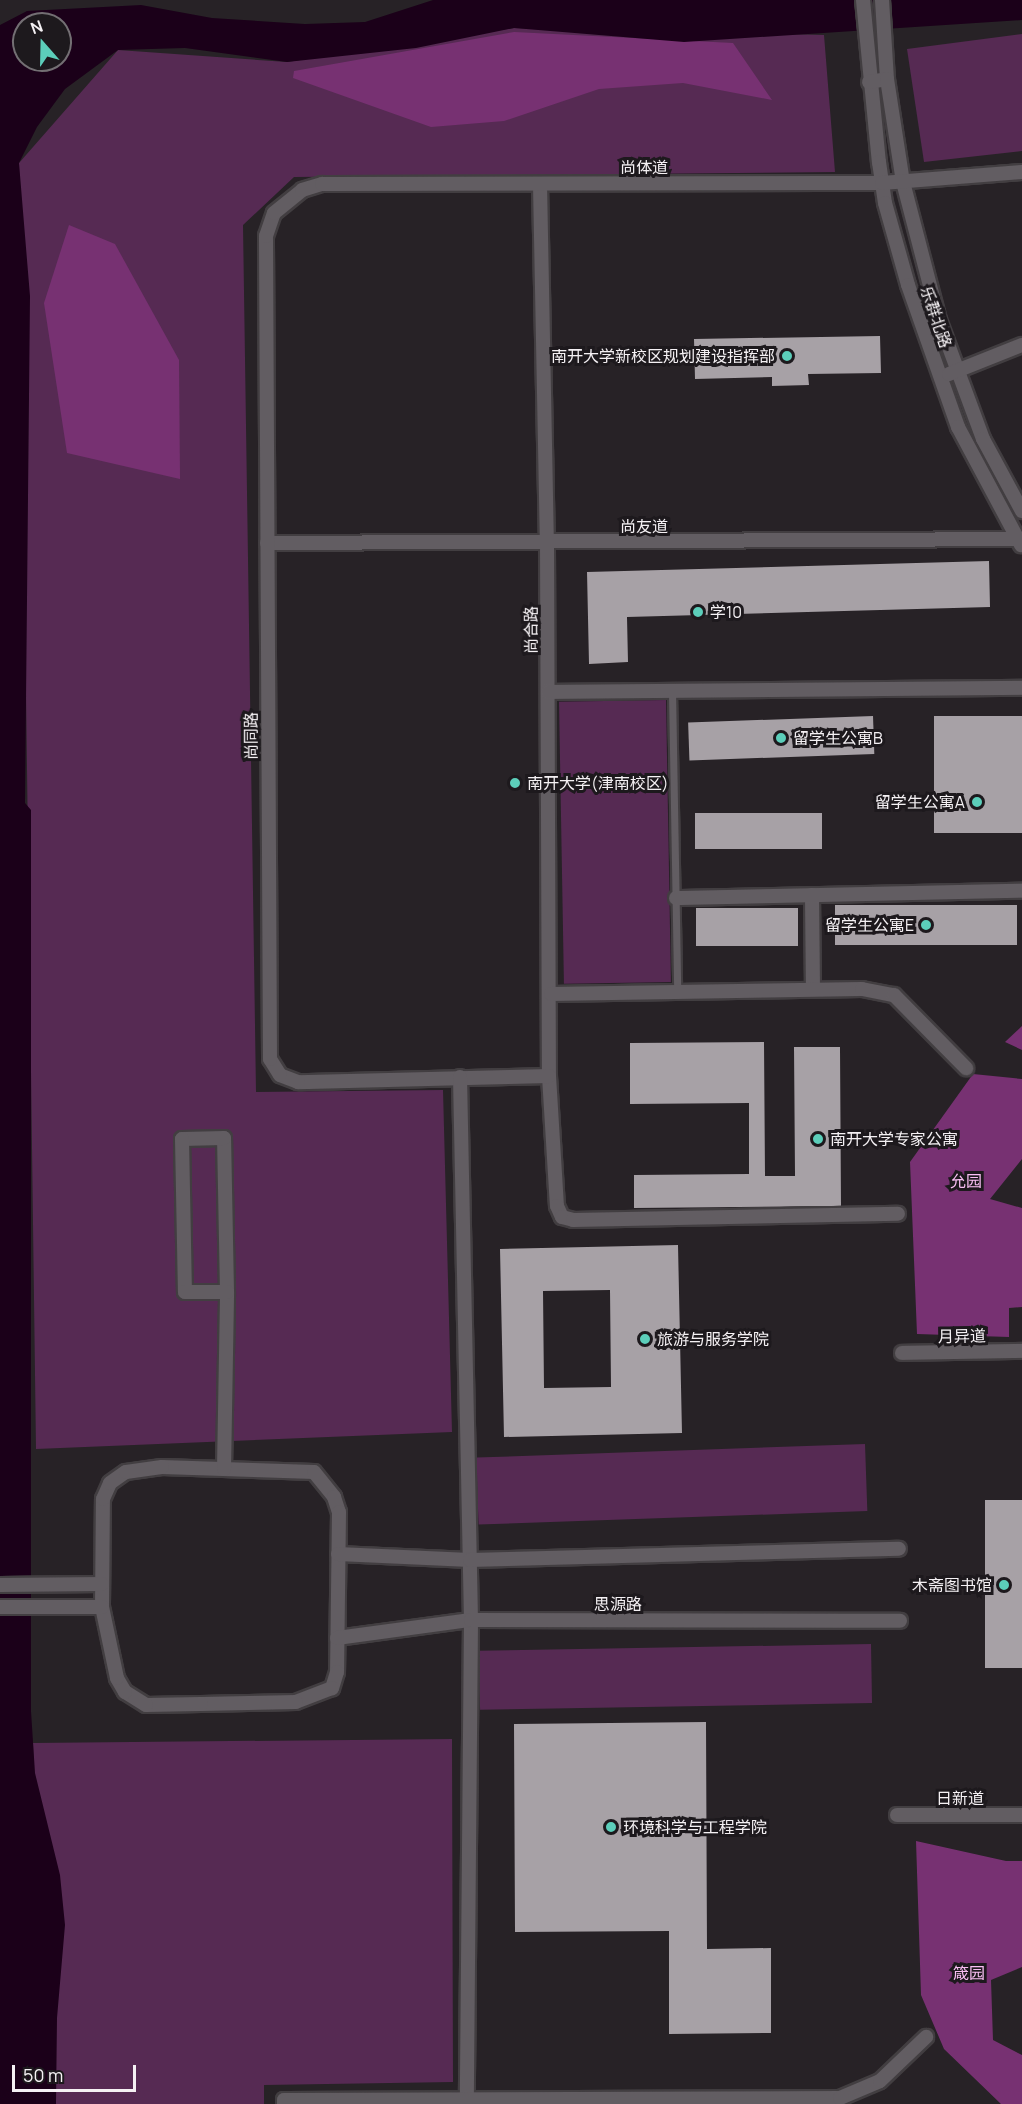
<!DOCTYPE html>
<html>
<head>
<meta charset="utf-8">
<style>
	body { margin:0 }
	#map { position:relative; width:1022px; height:2104px; overflow:hidden; background:#272226; font-family:Manrope,"Noto Sans SC",sans-serif }
	div>[style] { position:absolute }
	.green>* { inset:0; background:#562a53; transform-origin:0 0 }
	.forest>* { inset:0; background:#773172 }
	.water>* { inset:0; background:#1b0019 }
	.building>* { inset:0; background:#a7a1a6; transform-origin:0 0 }
	.roads { filter:drop-shadow(2px 0 #423e41) drop-shadow(-2px 0 #423e41) drop-shadow(0 2px #423e41) drop-shadow(0 -2px #423e41) }
	.lane>* { height:7px; margin:-3.5px; padding:0 3.5px; transform-origin:3.5px; border-radius:3.5px; background:#625d62 }
	.street>* { height:14px; margin:-7px; padding:0 7px; transform-origin:7px; border-radius:7px; background:#625d62 }
	.dots>* { width:16px; height:16px; translate:-50% -50%; box-sizing:border-box; border:3px solid #1d191d; border-radius:50% }
	span { translate:-50% -50%; white-space:nowrap; text-align:center; line-height:1.15; -webkit-text-stroke:6px #1d191d; paint-order:stroke }
	.street-label { font-size:16px; color:#f5f1f4 }
	.poi-label { font-size:16px; color:#f5f1f4 }
	.right { translate:-100% -50%; text-align:right }
	.left { translate:0 -50%; text-align:left }
	.park-label { font-size:16px; color:#f9bef3 }
	.north { position:absolute; left:12px; top:12px; width:60px; height:60px; box-sizing:border-box; background:#1d191d; border:2px solid #736f73; border-radius:50%; rotate:340deg; font-size:16px; font-weight:700; line-height:24px; text-align:center; color:#f5f1f4 }
	.north::after { content:''; display:block; margin:auto; width:21px; height:27px; background:#5cceba; clip-path:polygon(50% 0,100% 100%,50% 72%,0 100%) }
	.scale { position:absolute; left:12px; top:2065px; width:124px; height:27px; box-sizing:border-box; border:3px solid #f5f1f4; border-top:0; padding-left:8px; font-size:18px; line-height:21px; white-space:nowrap; color:#f5f1f4; -webkit-text-stroke:4px #1d191d; paint-order:stroke }
</style>
</head>
<body>
<div id="map">
	<div class="green">
		<div style="clip-path:polygon(514px 28px,824px 35px,835px 172px,294px 177px,243px 225px,256px 1092px,443px 1090px,452px 1432px,36px 1449px,19px 163px,118px 50px,287px 62px)"></div>
		<div style="clip-path:polygon(1022px 34px,1022px 151px,924px 162px,907px 49px)"></div>
		<div style="left:666px;top:700px;width:282px;height:107px;rotate:89deg"></div>
		<div style="left:865px;top:1444px;width:67px;height:389px;rotate:88deg"></div>
		<div style="left:871px;top:1644px;width:59px;height:392px;rotate:89deg"></div>
		<div style="clip-path:polygon(452px 1739px,453px 2082px,264px 2085px,264px 2104px,41px 2104px,33px 1743px)"></div>
	</div>
	<div class="forest">
		<div style="clip-path:polygon(514px 32px,733px 43px,772px 100px,683px 83px,599px 89px,504px 121px,431px 127px,293px 78px,294px 71px)"></div>
		<div style="clip-path:polygon(69px 225px,115px 244px,179px 360px,180px 479px,67px 453px,44px 303px)"></div>
		<div style="clip-path:polygon(1022px 1026px,1022px 1050px,1005px 1042px)"></div>
		<div style="clip-path:polygon(973px 1074px,1022px 1079px,1022px 1159px,990px 1199px,1022px 1208px,1022px 1307px,1009px 1308px,1009px 1337px,917px 1334px,910px 1162px)"></div>
		<div style="clip-path:polygon(916px 1841px,1006px 1861px,1022px 1861px,1022px 1967px,991px 1980px,993px 2040px,1022px 2055px,1022px 2104px,1001px 2104px,944px 2049px,921px 1995px)"></div>
	</div>
	<div class="water">
		<div style="clip-path:polygon(evenodd,433px 0,1022px 0,1022px 20px,684px 42px,514px 28px,416px 48px,287px 62px,185px 48px,118px 50px,65px 89px,37px 127px,19px 163px,30px 296px,25px 803px,31px 810px,31px 1711px,35px 1773px,60px 1875px,65px 1925px,57px 2018px,56px 2104px,0 2104px,0 25px,27px 11px,141px 5px,212px 18px,305px 24px,365px 22px,433px 0,24px 24px,60px 24px,60px 60px,24px 60px,24px 24px)"></div>
	</div>
	<div class="building">
		<div style="clip-path:polygon(880px 336px,881px 373px,808px 374px,809px 385px,772px 386px,772px 377px,695px 379px,694px 339px)"></div>
		<div style="clip-path:polygon(989px 561px,990px 607px,627px 617px,628px 662px,589px 664px,587px 572px)"></div>
		<div style="left:873px;top:716px;width:38px;height:185px;rotate:88deg"></div>
		<div style="left:1022px;top:716px;width:117px;height:88px;rotate:90deg"></div>
		<div style="left:695px;top:813px;width:127px;height:36px"></div>
		<div style="left:835px;top:905px;width:182px;height:40px"></div>
		<div style="left:696px;top:908px;width:102px;height:38px"></div>
		<div style="clip-path:polygon(764px 1042px,765px 1176px,795px 1176px,794px 1047px,840px 1047px,841px 1206px,634px 1208px,634px 1175px,749px 1174px,749px 1103px,630px 1104px,630px 1043px)"></div>
		<div style="clip-path:polygon(evenodd,678px 1245px,682px 1433px,504px 1437px,500px 1249px,678px 1245px,610px 1290px,611px 1387px,544px 1388px,543px 1291px,610px 1290px)"></div>
		<div style="left:1022px;top:1500px;width:168px;height:37px;rotate:90deg"></div>
		<div style="clip-path:polygon(706px 1722px,707px 1949px,771px 1948px,771px 2033px,669px 2034px,669px 1931px,515px 1932px,514px 1724px)"></div>
	</div>
	<div class="roads">
		<div class="lane">
			<div style="left:672px;top:691px;width:301px;rotate:89deg"></div>
		</div>
		<div class="street">
			<div style="left:863px;top:0;width:163px;rotate:84.4deg"></div>
			<div style="left:879px;top:162px;width:41px;rotate:81.7deg"></div>
			<div style="left:885px;top:203px;width:85px;rotate:74.3deg"></div>
			<div style="left:908px;top:285px;width:151px;rotate:70.6deg"></div>
			<div style="left:958px;top:427px;width:134px;rotate:61.9deg"></div>
			<div style="left:882px;top:0;width:79px;rotate:86.4deg"></div>
			<div style="left:869px;top:82px;width:18px;rotate:-9deg"></div>
			<div style="left:887px;top:79px;width:104px;rotate:81.2deg"></div>
			<div style="left:903px;top:182px;width:143px;rotate:75.4deg"></div>
			<div style="left:939px;top:320px;width:127px;rotate:69.7deg"></div>
			<div style="left:983px;top:439px;width:82px;rotate:61.6deg"></div>
			<div style="left:540px;top:184px;width:359px;rotate:88.9deg"></div>
			<div style="left:547px;top:543px;width:533px;rotate:89.79deg"></div>
			<div style="left:549px;top:1076px;width:130px;rotate:86.5deg"></div>
			<div style="left:557px;top:1206px;width:12px;rotate:66deg"></div>
			<div style="left:562px;top:1217px;width:11px;rotate:15deg"></div>
			<div style="left:573px;top:1220px;width:325px;rotate:-1.1deg"></div>
			<div style="left:949px;top:374px;width:79px;rotate:-21.7deg"></div>
			<div style="left:267px;top:543px;width:755px;rotate:-0.3deg"></div>
			<div style="left:548px;top:692px;width:474px;rotate:-0.5deg"></div>
			<div style="left:812px;top:895px;width:94px;rotate:89.4deg"></div>
			<div style="left:676px;top:898px;width:346px;rotate:-1.2deg"></div>
			<div style="left:551px;top:994px;width:311px;rotate:-0.9deg"></div>
			<div style="left:862px;top:989px;width:33px;rotate:11deg"></div>
			<div style="left:894px;top:995px;width:103px;rotate:45.4deg"></div>
			<div style="left:549px;top:1076px;width:251px;rotate:178.6deg"></div>
			<div style="left:298px;top:1082px;width:19px;rotate:-159deg"></div>
			<div style="left:280px;top:1075px;width:19px;rotate:-122deg"></div>
			<div style="left:270px;top:1059px;width:823px;rotate:-90.28deg"></div>
			<div style="left:266px;top:236px;width:24px;rotate:-71deg"></div>
			<div style="left:274px;top:213px;width:36px;rotate:-39deg"></div>
			<div style="left:302px;top:190px;width:21px;rotate:-17deg"></div>
			<div style="left:322px;top:184px;width:560px;rotate:-0.1deg"></div>
			<div style="left:882px;top:183px;width:140px;rotate:-4.5deg"></div>
			<div style="left:460px;top:1077px;width:543px;rotate:88.84deg"></div>
			<div style="left:471px;top:1620px;width:479px;rotate:90.5deg"></div>
			<div style="left:902px;top:1353px;width:120px;rotate:-1deg"></div>
			<div style="left:162px;top:1467px;width:152px;rotate:1.9deg"></div>
			<div style="left:314px;top:1472px;width:32px;rotate:51deg"></div>
			<div style="left:334px;top:1497px;width:16px;rotate:72deg"></div>
			<div style="left:339px;top:1512px;width:160px;rotate:90.7deg"></div>
			<div style="left:337px;top:1672px;width:17px;rotate:107deg"></div>
			<div style="left:332px;top:1688px;width:39px;rotate:159deg"></div>
			<div style="left:296px;top:1702px;width:95px;rotate:178.8deg"></div>
			<div style="left:201px;top:1704px;width:55px;rotate:179deg"></div>
			<div style="left:146px;top:1705px;width:25px;rotate:-148deg"></div>
			<div style="left:125px;top:1692px;width:16px;rotate:-120deg"></div>
			<div style="left:117px;top:1678px;width:73px;rotate:-101.9deg"></div>
			<div style="left:102px;top:1607px;width:108px;rotate:-89.5deg"></div>
			<div style="left:103px;top:1499px;width:17px;rotate:-66deg"></div>
			<div style="left:110px;top:1483px;width:19px;rotate:-35deg"></div>
			<div style="left:126px;top:1472px;width:36px;rotate:-8deg"></div>
			<div style="left:224px;top:1469px;width:177px;rotate:-89deg"></div>
			<div style="left:227px;top:1292px;width:154px;rotate:-91.1deg"></div>
			<div style="left:224px;top:1138px;width:42px;rotate:178.6deg"></div>
			<div style="left:182px;top:1139px;width:153px;rotate:88.9deg"></div>
			<div style="left:185px;top:1292px;width:42px"></div>
			<div style="left:338px;top:1554px;width:132px;rotate:2.6deg"></div>
			<div style="left:470px;top:1560px;width:429px;rotate:-1.5deg"></div>
			<div style="left:0;top:1585px;width:102px;rotate:-0.6deg"></div>
			<div style="left:0;top:1607px;width:102px"></div>
			<div style="left:337px;top:1638px;width:135px;rotate:-7.7deg"></div>
			<div style="left:471px;top:1620px;width:429px;rotate:0.1deg"></div>
			<div style="left:897px;top:1815px;width:125px"></div>
			<div style="left:284px;top:2104px;width:4px;rotate:-90deg"></div>
			<div style="left:284px;top:2100px;width:556px;rotate:-0.21deg"></div>
			<div style="left:840px;top:2098px;width:43px;rotate:-23deg"></div>
			<div style="left:880px;top:2081px;width:64px;rotate:-43.7deg"></div>
		</div>
	</div>
	<div class="dots">
		<div style="left:787px;top:356px;background:#5cceba"></div>
		<div style="left:698px;top:612px;background:#5cceba"></div>
		<div style="left:781px;top:738px;background:#5cceba"></div>
		<div style="left:515px;top:783px;background:#5cceba"></div>
		<div style="left:977px;top:802px;background:#5cceba"></div>
		<div style="left:926px;top:925px;background:#5cceba"></div>
		<div style="left:818px;top:1139px;background:#5cceba"></div>
		<div style="left:645px;top:1339px;background:#5cceba"></div>
		<div style="left:1004px;top:1585px;background:#5cceba"></div>
		<div style="left:611px;top:1827px;background:#5cceba"></div>
	</div>
	<div class="street-label">
		<span style="left:644px;top:167px">尚体道</span>
		<span style="left:936px;top:317px;rotate:71deg">乐群北路</span>
		<span style="left:644px;top:526px">尚友道</span>
		<span style="left:531px;top:630px;rotate:-90deg">尚合路</span>
		<span style="left:251px;top:736px;rotate:-90deg">尚同路</span>
		<span style="left:962px;top:1336px;rotate:-1deg">月异道</span>
		<span style="left:618px;top:1604px">思源路</span>
		<span style="left:960px;top:1798px">日新道</span>
	</div>
	<div class="poi-label">
		<span class="right" style="left:775px;top:356px">南开大学新校区规划建设指挥部</span>
		<span class="left" style="left:710px;top:612px">学10</span>
		<span class="left" style="left:793px;top:738px">留学生公寓B</span>
		<span class="left" style="left:527px;top:783px">南开大学(津南校区)</span>
		<span class="right" style="left:965px;top:802px">留学生公寓A</span>
		<span class="right" style="left:914px;top:925px">留学生公寓E</span>
		<span class="left" style="left:830px;top:1139px">南开大学专家公寓</span>
		<span class="left" style="left:657px;top:1339px">旅游与服务学院</span>
		<span class="right" style="left:992px;top:1585px">木斋图书馆</span>
		<span class="left" style="left:623px;top:1827px">环境科学与工程学院</span>
	</div>
	<div class="park-label">
		<span style="left:966px;top:1181px">允园</span>
		<span style="left:969px;top:1973px">箴园</span>
	</div>
	<div class="north">N</div>
	<div class="scale">50 m</div>
</div>
</body>
</html>
